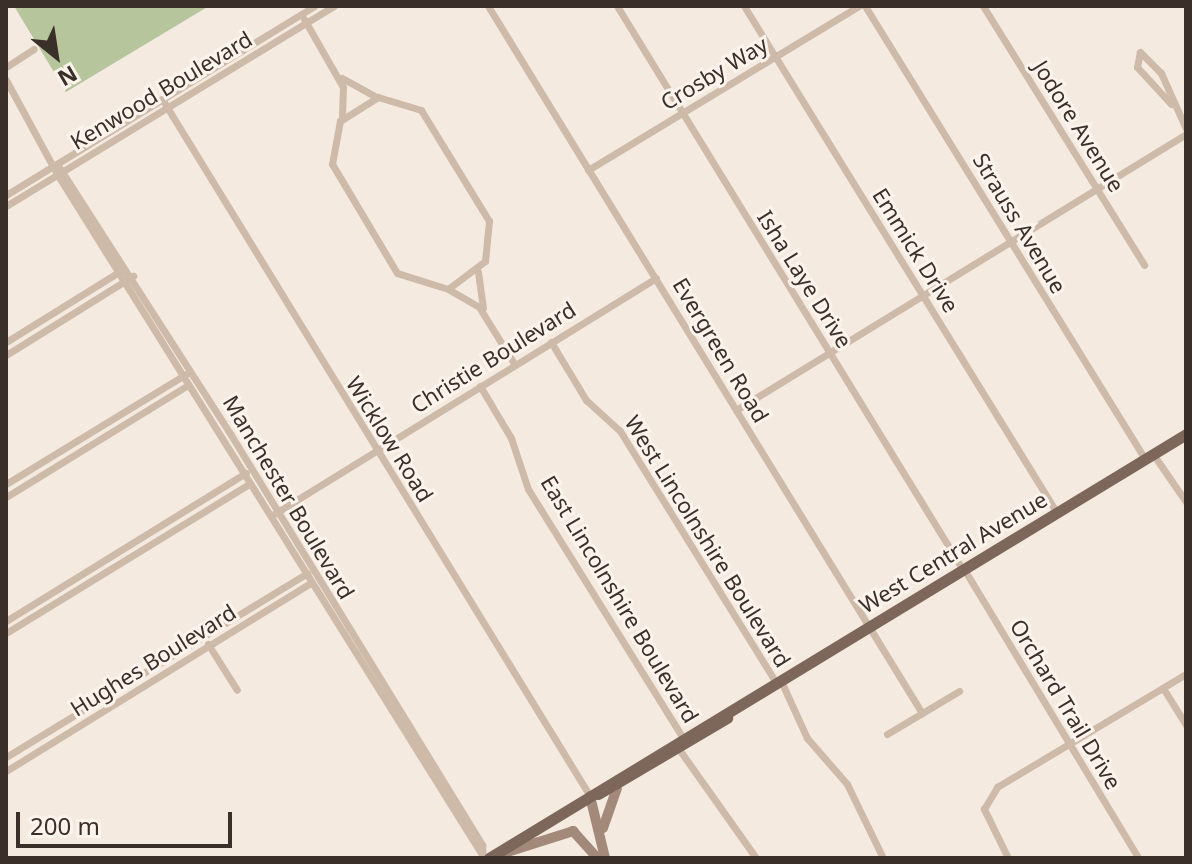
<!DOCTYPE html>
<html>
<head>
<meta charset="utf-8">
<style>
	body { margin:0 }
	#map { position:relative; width:1192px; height:864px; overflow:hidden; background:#f4eadf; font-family:"Noto Sans",sans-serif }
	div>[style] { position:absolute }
	.green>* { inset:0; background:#b7c59d }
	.street>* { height:7px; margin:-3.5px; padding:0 3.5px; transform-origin:3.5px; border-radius:3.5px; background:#cebaa9 }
	.secondary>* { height:10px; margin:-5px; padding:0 5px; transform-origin:5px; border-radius:5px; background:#a2897a }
	.primary>* { height:11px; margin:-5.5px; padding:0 5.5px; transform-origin:5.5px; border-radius:5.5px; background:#7d665a }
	span { translate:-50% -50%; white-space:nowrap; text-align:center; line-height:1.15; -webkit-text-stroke:6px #fbf4ec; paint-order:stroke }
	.street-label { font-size:22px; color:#3b2f2a }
	.frame { position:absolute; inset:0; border:8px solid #3b2f2a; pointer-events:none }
	.north { position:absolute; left:16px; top:16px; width:80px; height:80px; -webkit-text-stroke:6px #fbf4ec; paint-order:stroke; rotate:150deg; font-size:22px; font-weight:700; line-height:32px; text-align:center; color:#3b2f2a }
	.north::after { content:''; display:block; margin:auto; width:28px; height:36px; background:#3b2f2a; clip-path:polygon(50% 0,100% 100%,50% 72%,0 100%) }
	.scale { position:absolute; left:16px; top:812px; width:216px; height:36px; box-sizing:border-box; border:4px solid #3b2f2a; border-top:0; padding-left:10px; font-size:24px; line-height:28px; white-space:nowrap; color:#3b2f2a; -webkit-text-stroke:6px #fbf4ec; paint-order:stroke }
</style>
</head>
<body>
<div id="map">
	<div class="green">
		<div style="clip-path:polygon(14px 6px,209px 6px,66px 92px)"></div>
	</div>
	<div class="street">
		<div style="left:488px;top:6px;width:830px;rotate:58.46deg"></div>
		<div style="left:617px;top:6px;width:662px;rotate:58.47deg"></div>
		<div style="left:744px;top:6px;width:596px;rotate:58.31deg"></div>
		<div style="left:865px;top:6px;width:533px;rotate:58.28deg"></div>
		<div style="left:983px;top:6px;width:305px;rotate:58.1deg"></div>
		<div style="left:304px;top:19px;width:78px;rotate:60.2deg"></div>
		<div style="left:343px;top:87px;width:29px;rotate:92deg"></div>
		<div style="left:6px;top:67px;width:33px;rotate:-33deg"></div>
		<div style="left:342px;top:78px;width:39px;rotate:29deg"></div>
		<div style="left:6px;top:80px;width:107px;rotate:61.5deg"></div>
		<div style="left:57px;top:174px;width:801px;rotate:58.02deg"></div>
		<div style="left:378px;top:97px;width:45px;rotate:16.8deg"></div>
		<div style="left:421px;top:110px;width:130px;rotate:58.5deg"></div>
		<div style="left:489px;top:221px;width:40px;rotate:95.7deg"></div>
		<div style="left:485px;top:261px;width:46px;rotate:142.9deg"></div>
		<div style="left:448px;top:289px;width:53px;rotate:-162.6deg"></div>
		<div style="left:397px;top:273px;width:127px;rotate:-120.8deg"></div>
		<div style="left:332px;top:164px;width:44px;rotate:-79.5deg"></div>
		<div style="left:340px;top:121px;width:45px;rotate:-32.3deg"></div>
		<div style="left:162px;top:99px;width:818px;rotate:58.45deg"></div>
		<div style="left:1171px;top:104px;width:50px;rotate:-132.6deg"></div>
		<div style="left:1137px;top:67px;width:15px;rotate:-79deg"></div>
		<div style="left:1140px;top:52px;width:30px;rotate:45deg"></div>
		<div style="left:1161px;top:73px;width:61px;rotate:65.9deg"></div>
		<div style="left:57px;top:164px;width:322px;rotate:57.3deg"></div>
		<div style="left:231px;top:435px;width:481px;rotate:58.5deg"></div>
		<div style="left:482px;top:845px;width:13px;rotate:86deg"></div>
		<div style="left:588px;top:170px;width:317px;rotate:-31.2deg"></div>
		<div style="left:6px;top:195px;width:361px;rotate:-31.5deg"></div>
		<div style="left:6px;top:206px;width:384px;rotate:-31.4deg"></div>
		<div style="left:478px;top:272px;width:36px;rotate:82deg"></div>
		<div style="left:448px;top:289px;width:36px;rotate:30deg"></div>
		<div style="left:479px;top:307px;width:68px;rotate:58.2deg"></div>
		<div style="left:6px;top:342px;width:137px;rotate:-31.8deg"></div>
		<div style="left:551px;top:342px;width:68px;rotate:58.9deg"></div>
		<div style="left:586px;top:400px;width:46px;rotate:42.4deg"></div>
		<div style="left:620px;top:431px;width:298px;rotate:58.2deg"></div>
		<div style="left:6px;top:355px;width:150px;rotate:-31.9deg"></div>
		<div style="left:480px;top:386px;width:61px;rotate:59.2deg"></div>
		<div style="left:511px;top:438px;width:54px;rotate:71.6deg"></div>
		<div style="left:528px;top:489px;width:299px;rotate:58.1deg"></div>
		<div style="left:736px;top:410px;width:528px;rotate:-31.52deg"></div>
		<div style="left:1153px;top:454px;width:58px;rotate:55.5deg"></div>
		<div style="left:6px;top:484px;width:211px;rotate:-31.4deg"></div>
		<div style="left:6px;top:497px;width:214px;rotate:-31.6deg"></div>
		<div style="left:274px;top:514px;width:449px;rotate:-31.7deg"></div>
		<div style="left:964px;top:569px;width:337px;rotate:58.9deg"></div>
		<div style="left:6px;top:621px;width:282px;rotate:-31.7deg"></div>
		<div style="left:6px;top:633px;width:285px;rotate:-31.5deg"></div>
		<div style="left:208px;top:644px;width:54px;rotate:57.8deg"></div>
		<div style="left:781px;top:681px;width:63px;rotate:65.5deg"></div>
		<div style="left:807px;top:738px;width:61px;rotate:49deg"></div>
		<div style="left:847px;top:784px;width:82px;rotate:64.1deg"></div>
		<div style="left:1163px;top:688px;width:44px;rotate:58.1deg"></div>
		<div style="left:887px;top:734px;width:84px;rotate:-30.8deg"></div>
		<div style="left:676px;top:745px;width:138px;rotate:54.7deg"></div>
		<div style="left:6px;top:757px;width:353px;rotate:-31.4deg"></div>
		<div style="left:6px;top:771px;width:357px;rotate:-31.7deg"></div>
		<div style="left:1008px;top:858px;width:55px;rotate:-116.1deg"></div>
		<div style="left:984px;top:809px;width:26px;rotate:-59deg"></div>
		<div style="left:997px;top:787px;width:220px;rotate:-30.9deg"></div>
	</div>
	<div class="secondary">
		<div style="left:590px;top:796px;width:64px;rotate:76.4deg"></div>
		<div style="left:603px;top:828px;width:42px;rotate:-70.7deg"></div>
		<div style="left:501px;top:854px;width:76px;rotate:-17.7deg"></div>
		<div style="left:573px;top:831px;width:36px;rotate:48deg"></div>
	</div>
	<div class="primary">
		<div style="left:598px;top:794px;width:150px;rotate:-30.5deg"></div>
		<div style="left:489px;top:858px;width:816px;rotate:-31.31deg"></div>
	</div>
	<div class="street-label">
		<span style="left:714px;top:73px;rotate:-31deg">Crosby Way</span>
		<span style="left:161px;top:90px;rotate:-31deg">Kenwood Boulevard</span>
		<span style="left:1079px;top:126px;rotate:58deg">Jodore Avenue</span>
		<span style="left:1020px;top:223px;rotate:59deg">Strauss Avenue</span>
		<span style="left:916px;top:250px;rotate:58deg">Emmick Drive</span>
		<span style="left:805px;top:279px;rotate:58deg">Isha Laye Drive</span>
		<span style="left:721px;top:350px;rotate:59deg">Evergreen Road</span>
		<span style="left:493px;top:357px;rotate:-32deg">Christie Boulevard</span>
		<span style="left:390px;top:439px;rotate:58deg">Wicklow Road</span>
		<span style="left:289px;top:497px;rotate:59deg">Manchester Boulevard</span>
		<span style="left:708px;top:541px;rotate:58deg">West Lincolnshire Boulevard</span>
		<span style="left:953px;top:552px;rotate:-31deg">West Central Avenue</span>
		<span style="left:620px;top:599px;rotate:59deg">East Lincolnshire Boulevard</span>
		<span style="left:153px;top:660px;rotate:-32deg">Hughes Boulevard</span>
		<span style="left:1066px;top:704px;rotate:59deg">Orchard Trail Drive</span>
	</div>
	<div class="frame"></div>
	<div class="north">N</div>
	<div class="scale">200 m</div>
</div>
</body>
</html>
